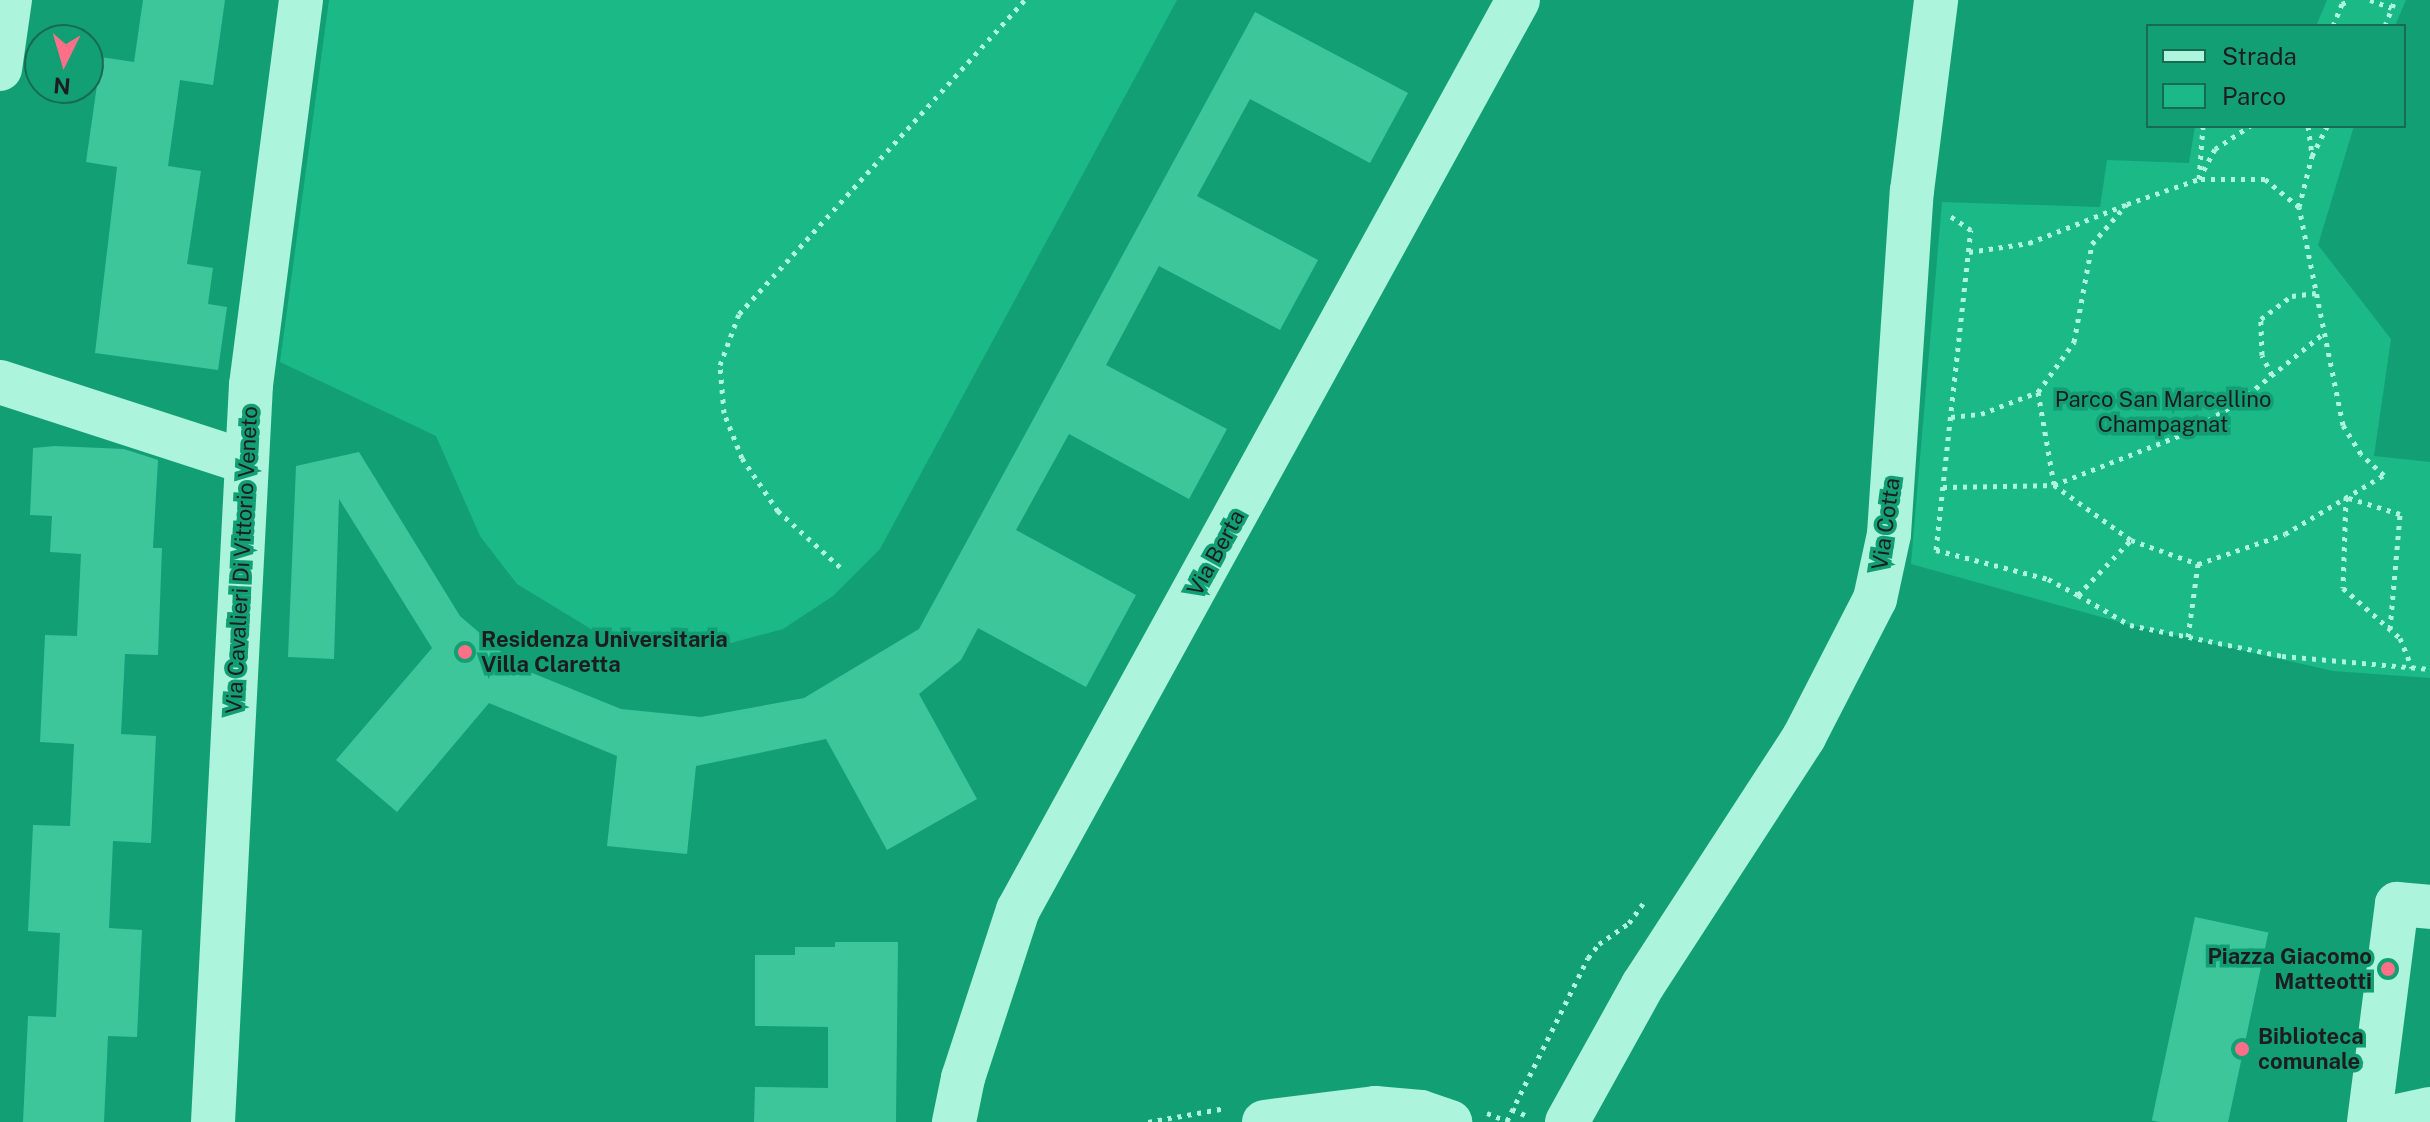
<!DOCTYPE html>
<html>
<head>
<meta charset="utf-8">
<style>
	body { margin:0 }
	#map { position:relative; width:2430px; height:1122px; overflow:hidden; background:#139f74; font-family:"Public Sans",sans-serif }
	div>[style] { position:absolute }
	.green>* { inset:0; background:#1bb986 }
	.building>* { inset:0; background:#3dc69a; transform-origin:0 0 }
	.path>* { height:5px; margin-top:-2.5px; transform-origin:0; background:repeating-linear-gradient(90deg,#acf4dc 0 4px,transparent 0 10px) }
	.minor>* { height:44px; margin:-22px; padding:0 22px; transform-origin:22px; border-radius:22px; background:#acf4dc }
	.dots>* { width:22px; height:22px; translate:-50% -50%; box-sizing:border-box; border:4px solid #139f74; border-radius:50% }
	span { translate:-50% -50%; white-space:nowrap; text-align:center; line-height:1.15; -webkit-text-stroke:7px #139f74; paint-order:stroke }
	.park-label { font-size:22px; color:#1b1d1c }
	.street-label { font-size:22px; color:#1d1d1d }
	.poi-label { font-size:22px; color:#1d1d1d; font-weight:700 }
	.left { translate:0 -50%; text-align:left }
	.right { translate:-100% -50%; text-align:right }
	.legend { position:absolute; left:2146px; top:24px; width:260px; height:104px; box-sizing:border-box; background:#139f74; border:2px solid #176b51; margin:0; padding:10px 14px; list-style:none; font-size:24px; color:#1d1d1d }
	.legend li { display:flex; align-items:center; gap:16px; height:40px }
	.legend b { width:40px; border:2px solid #176b51 }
	.north { position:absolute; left:24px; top:24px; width:80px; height:80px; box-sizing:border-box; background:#139f74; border:2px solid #176b51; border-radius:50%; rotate:185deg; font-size:22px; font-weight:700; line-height:32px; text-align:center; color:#1d1d1d }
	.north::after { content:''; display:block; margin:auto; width:28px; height:36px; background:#ff6f87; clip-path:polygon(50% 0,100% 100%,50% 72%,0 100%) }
</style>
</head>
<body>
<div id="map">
	<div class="green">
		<div style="clip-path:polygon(329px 0,1177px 0,880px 549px,833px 596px,783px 629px,731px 643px,662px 645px,591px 629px,517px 584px,480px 536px,436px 436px,280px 362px)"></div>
		<div style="clip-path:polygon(2327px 0,2406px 0,2395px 26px,2316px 26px)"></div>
		<div style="clip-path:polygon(2195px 126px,2354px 126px,2318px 245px,2391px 339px,2374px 456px,2430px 462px,2430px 678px,2333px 671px,2130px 625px,1911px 564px,1942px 202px,2100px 207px,2107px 160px,2189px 163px)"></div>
	</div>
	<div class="building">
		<div style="clip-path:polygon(143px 0,225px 0,213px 85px,180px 80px,168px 166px,201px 171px,187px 264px,213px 268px,208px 304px,227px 307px,218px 370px,95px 353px,117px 167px,86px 162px,101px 57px,134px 62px)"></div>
		<div style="clip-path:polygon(1255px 12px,1408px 93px,1370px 163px,1250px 99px,1197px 196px,1318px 260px,1280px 330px,1159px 266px,1106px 365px,1227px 429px,1189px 499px,1069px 434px,1016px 530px,1136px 595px,1086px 687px,978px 628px,961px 660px,919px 694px,977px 799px,887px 850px,826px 739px,696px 766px,687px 854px,607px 846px,617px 756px,489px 703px,397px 812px,336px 760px,432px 648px,339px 499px,334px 659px,288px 657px,296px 466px,359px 452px,460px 616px,520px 668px,621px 709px,701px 717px,804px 698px,919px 629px)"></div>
		<div style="clip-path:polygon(55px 446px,124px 449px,158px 460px,153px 548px,162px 548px,158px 655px,125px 654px,121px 734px,156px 736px,151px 843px,113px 841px,109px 928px,142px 930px,137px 1037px,108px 1036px,104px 1122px,23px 1122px,28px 1016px,56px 1017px,60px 933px,28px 931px,33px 825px,70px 826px,74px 744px,40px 742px,45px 635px,77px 636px,81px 554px,50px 552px,52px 516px,30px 515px,33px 448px)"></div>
		<div style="left:2195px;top:917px;width:75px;height:208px;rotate:12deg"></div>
		<div style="clip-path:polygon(835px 942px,898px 942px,896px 1122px,754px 1122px,755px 1087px,828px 1088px,828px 1027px,755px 1026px,755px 955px,795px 955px,795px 947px,835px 947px)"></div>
	</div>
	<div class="path">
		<div style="left:2370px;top:0;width:23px;rotate:20deg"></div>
		<div style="left:2333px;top:26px;width:24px;rotate:-68deg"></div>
		<div style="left:2342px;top:4px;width:9px;rotate:-27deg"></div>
		<div style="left:2385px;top:26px;width:28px;rotate:-69deg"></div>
		<div style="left:2308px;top:126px;width:30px;rotate:82deg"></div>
		<div style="left:2299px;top:207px;width:53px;rotate:-75.7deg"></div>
		<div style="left:2312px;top:156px;width:34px;rotate:-63deg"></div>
		<div style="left:1969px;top:252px;width:61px;rotate:-8.5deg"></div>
		<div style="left:2029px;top:243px;width:103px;rotate:-21.6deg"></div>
		<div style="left:2272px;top:375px;width:22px;rotate:-117deg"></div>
		<div style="left:2262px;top:355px;width:36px;rotate:-92deg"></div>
		<div style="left:2261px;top:319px;width:39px;rotate:-37deg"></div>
		<div style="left:2292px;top:296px;width:24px;rotate:-7deg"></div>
		<div style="left:2038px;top:392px;width:94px;rotate:80.2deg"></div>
		<div style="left:2054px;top:485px;width:147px;rotate:-21.5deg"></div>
		<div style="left:2191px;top:431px;width:57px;rotate:-31.5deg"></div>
		<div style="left:2240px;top:401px;width:108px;rotate:-39deg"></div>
		<div style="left:1951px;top:417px;width:30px;rotate:-6deg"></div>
		<div style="left:1981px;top:414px;width:61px;rotate:-21.1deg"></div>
		<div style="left:2038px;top:392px;width:62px;rotate:-54.2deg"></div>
		<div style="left:2074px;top:342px;width:100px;rotate:-79.6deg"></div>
		<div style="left:2092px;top:244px;width:53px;rotate:-48.8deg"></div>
		<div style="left:2127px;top:204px;width:76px;rotate:-19.1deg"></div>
		<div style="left:2199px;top:179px;width:34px;rotate:-62deg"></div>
		<div style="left:2215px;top:149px;width:42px;rotate:-33.3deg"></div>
		<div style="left:1943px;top:487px;width:111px;rotate:-1deg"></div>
		<div style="left:2054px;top:485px;width:95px;rotate:35.5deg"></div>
		<div style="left:2131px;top:540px;width:71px;rotate:19.7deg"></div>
		<div style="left:2198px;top:564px;width:92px;rotate:-19deg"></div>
		<div style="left:2285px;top:534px;width:115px;rotate:-30.8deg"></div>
		<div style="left:2384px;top:475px;width:31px;rotate:-138deg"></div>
		<div style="left:2361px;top:454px;width:34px;rotate:-122deg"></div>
		<div style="left:2343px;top:425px;width:222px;rotate:-101.4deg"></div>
		<div style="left:2299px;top:207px;width:44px;rotate:-140.5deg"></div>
		<div style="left:2265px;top:179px;width:66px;rotate:180deg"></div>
		<div style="left:2199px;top:179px;width:53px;rotate:-85.7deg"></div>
		<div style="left:1936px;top:550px;width:322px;rotate:-83.8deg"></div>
		<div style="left:1971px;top:230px;width:25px;rotate:-146deg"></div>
		<div style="left:1936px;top:550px;width:116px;rotate:14.5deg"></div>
		<div style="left:2048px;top:579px;width:34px;rotate:28deg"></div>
		<div style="left:2078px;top:595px;width:76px;rotate:-46.1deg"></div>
		<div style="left:840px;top:567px;width:84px;rotate:-137.9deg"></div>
		<div style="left:778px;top:511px;width:64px;rotate:-124.2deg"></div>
		<div style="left:742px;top:458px;width:48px;rotate:-111.8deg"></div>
		<div style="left:724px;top:413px;width:48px;rotate:-94.8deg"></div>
		<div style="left:720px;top:365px;width:54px;rotate:-69.6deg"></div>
		<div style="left:739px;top:314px;width:425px;rotate:-47.7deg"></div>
		<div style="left:2078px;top:595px;width:60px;rotate:30deg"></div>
		<div style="left:2130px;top:625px;width:155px;rotate:11.5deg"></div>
		<div style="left:2282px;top:656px;width:149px;rotate:5deg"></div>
		<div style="left:2390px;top:629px;width:115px;rotate:-85deg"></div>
		<div style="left:2400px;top:514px;width:57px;rotate:-162.5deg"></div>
		<div style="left:2346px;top:497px;width:91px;rotate:91.9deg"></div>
		<div style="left:2343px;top:588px;width:76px;rotate:41.3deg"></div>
		<div style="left:2400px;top:638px;width:32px;rotate:68deg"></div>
		<div style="left:2188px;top:637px;width:74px;rotate:-82.2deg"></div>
		<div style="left:1512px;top:1109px;width:19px;rotate:25deg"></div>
		<div style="left:1487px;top:1113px;width:22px;rotate:22deg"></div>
		<div style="left:1507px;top:1121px;width:182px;rotate:-63.6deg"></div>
		<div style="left:1588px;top:958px;width:18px;rotate:-52deg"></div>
		<div style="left:1599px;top:944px;width:37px;rotate:-35deg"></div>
		<div style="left:1629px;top:923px;width:24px;rotate:-54deg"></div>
		<div style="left:1148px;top:1122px;width:79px;rotate:-10.2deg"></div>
	</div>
	<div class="minor">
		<div style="left:0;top:69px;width:70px;rotate:-81.8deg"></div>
		<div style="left:0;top:382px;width:259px;rotate:18deg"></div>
		<div style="left:213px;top:1122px;width:738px;rotate:-87.05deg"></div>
		<div style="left:251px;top:385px;width:388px;rotate:-82.6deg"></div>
		<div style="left:954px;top:1122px;width:45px;rotate:-78.4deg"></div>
		<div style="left:963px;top:1078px;width:177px;rotate:-71.9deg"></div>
		<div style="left:1018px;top:910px;width:1038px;rotate:-61.21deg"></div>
		<div style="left:1264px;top:1122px;width:112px;rotate:-7.2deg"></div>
		<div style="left:1375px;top:1108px;width:46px;rotate:5deg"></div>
		<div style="left:1421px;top:1112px;width:31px;rotate:19deg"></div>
		<div style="left:1567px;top:1122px;width:157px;rotate:-61deg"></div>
		<div style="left:1643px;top:985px;width:296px;rotate:-57deg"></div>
		<div style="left:1804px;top:737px;width:155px;rotate:-62.8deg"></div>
		<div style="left:1875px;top:599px;width:66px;rotate:-77.8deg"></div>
		<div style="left:1889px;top:534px;width:344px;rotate:-86.2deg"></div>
		<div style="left:1912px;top:191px;width:193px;rotate:-82.8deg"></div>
		<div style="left:2369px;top:1122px;width:220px;rotate:-82.7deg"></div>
		<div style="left:2397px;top:904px;width:33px;rotate:5deg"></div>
		<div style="left:2370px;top:1122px;width:61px;rotate:-12.2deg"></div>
	</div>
	<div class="dots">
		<div style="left:465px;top:652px;background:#ff6f87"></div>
		<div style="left:2388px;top:969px;background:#ff6f87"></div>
		<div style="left:2242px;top:1049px;background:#ff6f87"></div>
	</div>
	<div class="park-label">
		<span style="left:2163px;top:412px">Parco San Marcellino<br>Champagnat</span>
	</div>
	<div class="street-label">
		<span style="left:1886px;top:524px;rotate:-82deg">Via Cotta</span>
		<span style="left:1216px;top:553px;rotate:-61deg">Via Berta</span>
		<span style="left:242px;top:560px;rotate:-87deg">Via Cavalieri Di Vittorio Veneto</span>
	</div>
	<div class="poi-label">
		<span class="left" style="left:481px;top:652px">Residenza Universitaria<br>Villa Claretta</span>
		<span class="right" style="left:2372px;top:969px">Piazza Giacomo<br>Matteotti</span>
		<span class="left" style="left:2258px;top:1049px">Biblioteca<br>comunale</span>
	</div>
	<ul class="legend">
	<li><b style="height:10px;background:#acf4dc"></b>Strada</li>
	<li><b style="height:22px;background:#1bb986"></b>Parco</li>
	</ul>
	<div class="north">N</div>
</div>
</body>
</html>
